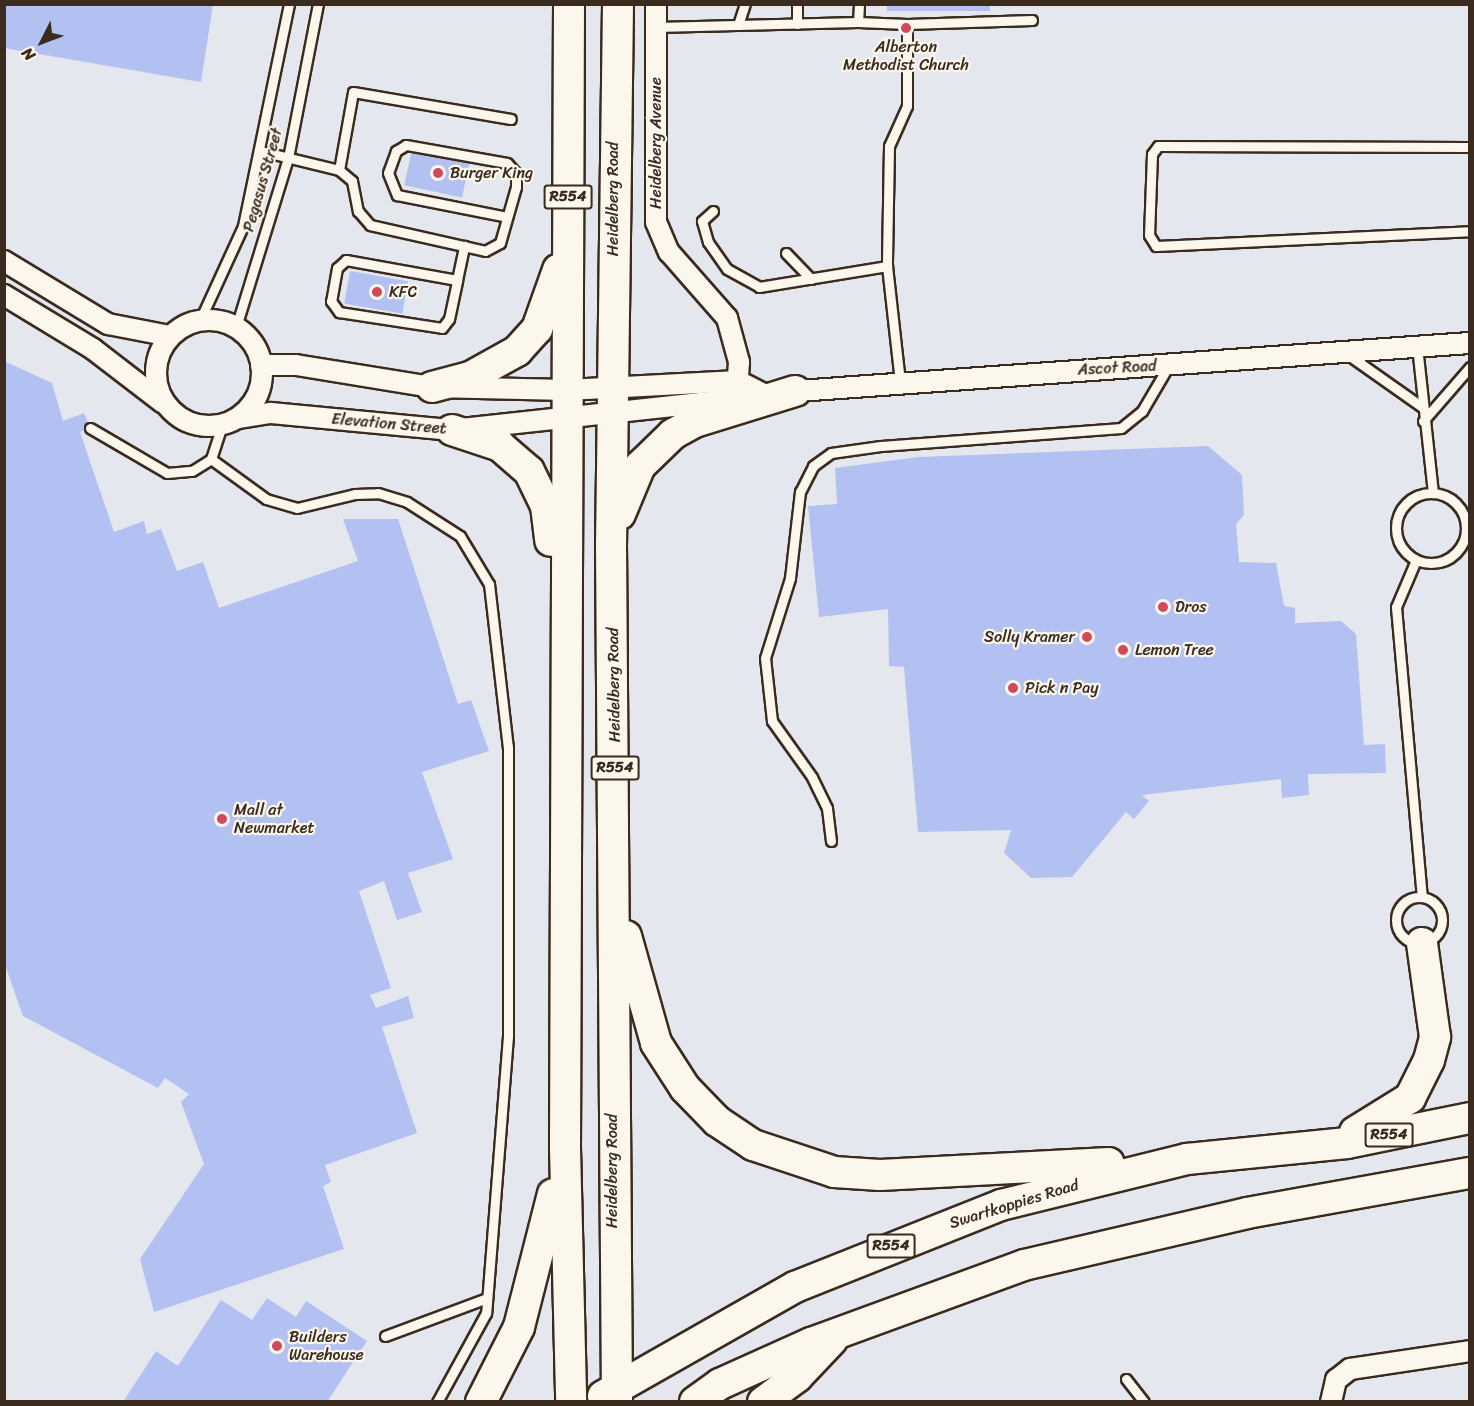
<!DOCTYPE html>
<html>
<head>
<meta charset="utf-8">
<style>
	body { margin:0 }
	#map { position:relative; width:1474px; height:1406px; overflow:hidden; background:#e5e7ee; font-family:Sriracha,sans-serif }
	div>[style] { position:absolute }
	.building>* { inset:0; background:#b2c1f1; transform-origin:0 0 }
	.roads { filter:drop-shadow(2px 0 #3b2a1e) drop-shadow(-2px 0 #3b2a1e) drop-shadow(0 2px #3b2a1e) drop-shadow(0 -2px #3b2a1e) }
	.lane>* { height:9px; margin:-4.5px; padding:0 4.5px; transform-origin:4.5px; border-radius:4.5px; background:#fbf7ec }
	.lane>.ring { margin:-4.5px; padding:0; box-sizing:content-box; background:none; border:9px solid #fbf7ec; border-radius:50% }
	.street>* { height:20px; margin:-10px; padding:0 10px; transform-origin:10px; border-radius:10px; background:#fbf7ec }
	.street>.ring { margin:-10px; padding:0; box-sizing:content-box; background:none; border:20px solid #fbf7ec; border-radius:50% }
	.primary>* { height:30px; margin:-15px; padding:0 15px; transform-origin:15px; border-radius:15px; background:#fbf7ec }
	.dots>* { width:16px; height:16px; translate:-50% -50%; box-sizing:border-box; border:3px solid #fbf7ec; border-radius:50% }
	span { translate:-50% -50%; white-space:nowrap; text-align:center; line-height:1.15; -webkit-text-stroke:4.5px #fbf7ec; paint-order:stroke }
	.shield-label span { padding:2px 4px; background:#fbf7ec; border:2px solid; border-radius:4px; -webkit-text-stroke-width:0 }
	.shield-label { font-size:15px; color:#3b2a1e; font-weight:700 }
	.poi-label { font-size:16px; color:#3b2a1e }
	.left { translate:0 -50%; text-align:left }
	.right { translate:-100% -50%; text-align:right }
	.street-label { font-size:16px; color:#3b2a1e }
	.frame { position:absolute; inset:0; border:6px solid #3b2a1e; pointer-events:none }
	.north { position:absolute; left:12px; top:12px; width:60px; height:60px; -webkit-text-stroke:4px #fbf7ec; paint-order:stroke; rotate:228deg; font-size:16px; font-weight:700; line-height:24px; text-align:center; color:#3b2a1e }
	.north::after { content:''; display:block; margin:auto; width:21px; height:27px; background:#3b2a1e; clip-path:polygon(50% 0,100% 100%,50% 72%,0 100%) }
</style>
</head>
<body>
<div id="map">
	<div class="building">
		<div style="clip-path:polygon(4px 4px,213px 4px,201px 82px,4px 48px)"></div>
		<div style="left:887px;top:4px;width:103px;height:7px"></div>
		<div style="left:412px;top:149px;width:59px;height:37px;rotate:12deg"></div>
		<div style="left:350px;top:271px;width:59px;height:33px;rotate:10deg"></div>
		<div style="clip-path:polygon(4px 361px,52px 383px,63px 421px,84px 413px,90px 428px,80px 432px,114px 532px,144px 521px,147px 534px,161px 529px,177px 571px,203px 562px,219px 608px,358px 561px,343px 519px,398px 519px,458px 704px,471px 700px,489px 751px,422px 772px,453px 859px,408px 873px,422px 912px,397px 920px,384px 881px,359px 891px,391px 988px,370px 995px,376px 1008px,408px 996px,414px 1018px,382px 1027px,417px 1133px,325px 1165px,331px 1182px,323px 1186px,344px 1249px,154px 1312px,140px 1259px,204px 1164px,181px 1102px,189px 1094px,165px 1078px,158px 1088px,23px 1016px,4px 962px)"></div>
		<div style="clip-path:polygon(1208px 446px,1242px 475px,1244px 515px,1236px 524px,1239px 562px,1276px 563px,1284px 606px,1295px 608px,1295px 623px,1341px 621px,1356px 634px,1364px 745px,1385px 744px,1386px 773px,1308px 774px,1309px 795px,1282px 798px,1281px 779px,1142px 795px,1149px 801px,1134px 819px,1126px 812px,1072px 877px,1031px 878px,1004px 853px,1011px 830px,918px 832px,904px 667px,889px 666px,888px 609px,819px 617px,808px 506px,837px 504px,835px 468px,918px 457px)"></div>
		<div style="clip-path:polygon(267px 1298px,296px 1317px,306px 1301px,367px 1341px,327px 1402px,123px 1402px,156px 1351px,178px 1366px,221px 1300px,252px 1320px)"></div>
	</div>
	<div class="roads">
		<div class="lane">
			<div style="left:859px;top:4px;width:18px;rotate:93deg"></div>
			<div style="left:858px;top:22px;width:49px;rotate:2.3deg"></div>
			<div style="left:907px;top:24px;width:82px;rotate:90deg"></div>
			<div style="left:907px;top:106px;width:44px;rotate:114.2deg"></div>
			<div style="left:889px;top:146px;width:120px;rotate:91deg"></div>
			<div style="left:887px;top:266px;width:116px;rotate:83.6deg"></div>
			<div style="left:797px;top:24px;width:20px;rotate:-90deg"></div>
			<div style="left:907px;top:24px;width:125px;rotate:-1.8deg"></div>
			<div style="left:738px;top:25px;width:22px;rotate:-72deg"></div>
			<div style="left:656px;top:27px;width:202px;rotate:-1.4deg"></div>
			<div style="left:1470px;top:147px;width:312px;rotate:-179.8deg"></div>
			<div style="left:1158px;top:146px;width:10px;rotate:127deg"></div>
			<div style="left:1152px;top:154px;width:81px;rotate:92.1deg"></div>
			<div style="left:1149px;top:235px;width:13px;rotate:58deg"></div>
			<div style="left:1156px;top:246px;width:314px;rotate:-2.7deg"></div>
			<div style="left:261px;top:151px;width:80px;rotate:13.7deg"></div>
			<div style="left:339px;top:170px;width:17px;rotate:40deg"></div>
			<div style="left:352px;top:181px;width:31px;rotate:79deg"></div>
			<div style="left:358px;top:211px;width:18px;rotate:49deg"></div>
			<div style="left:370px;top:225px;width:118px;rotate:12.7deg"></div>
			<div style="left:485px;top:251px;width:17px;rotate:-28deg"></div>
			<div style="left:500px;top:243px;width:58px;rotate:-74.1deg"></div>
			<div style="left:516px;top:187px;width:14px;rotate:-90deg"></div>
			<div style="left:516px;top:173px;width:13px;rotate:-132deg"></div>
			<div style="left:507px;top:163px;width:103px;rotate:-169.9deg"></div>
			<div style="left:406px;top:145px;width:12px;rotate:149deg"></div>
			<div style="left:396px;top:151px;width:23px;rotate:110deg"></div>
			<div style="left:388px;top:173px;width:24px;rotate:68deg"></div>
			<div style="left:397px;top:195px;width:112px;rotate:11.3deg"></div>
			<div style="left:339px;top:170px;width:79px;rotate:-79.8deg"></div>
			<div style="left:353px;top:92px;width:160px;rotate:9.7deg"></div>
			<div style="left:713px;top:211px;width:15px;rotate:138deg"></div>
			<div style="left:702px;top:221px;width:22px;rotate:74deg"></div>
			<div style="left:708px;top:242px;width:33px;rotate:55deg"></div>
			<div style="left:727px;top:269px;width:37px;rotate:29deg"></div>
			<div style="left:759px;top:287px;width:130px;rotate:-9.3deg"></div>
			<div style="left:786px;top:253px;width:36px;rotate:46deg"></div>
			<div style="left:457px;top:280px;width:113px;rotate:-169.8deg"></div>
			<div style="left:346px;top:260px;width:12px;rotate:138deg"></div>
			<div style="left:337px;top:268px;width:34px;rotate:100deg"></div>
			<div style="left:331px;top:301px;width:14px;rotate:54deg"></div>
			<div style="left:339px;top:312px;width:104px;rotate:8.8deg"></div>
			<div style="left:442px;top:328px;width:11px;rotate:-52deg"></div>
			<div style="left:449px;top:319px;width:40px;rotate:-78deg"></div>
			<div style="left:457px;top:280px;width:35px;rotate:-78deg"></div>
			<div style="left:200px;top:320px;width:103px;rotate:-65.4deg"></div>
			<div style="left:243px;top:226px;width:227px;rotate:-78.3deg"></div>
			<div style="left:236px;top:327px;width:177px;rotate:-72.9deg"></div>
			<div style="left:288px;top:158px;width:157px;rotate:-79deg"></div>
			<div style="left:1417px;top:346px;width:148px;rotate:83.8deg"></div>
			<div style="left:1347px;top:354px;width:92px;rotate:35.2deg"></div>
			<div style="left:1423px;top:421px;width:72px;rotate:-49deg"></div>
			<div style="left:90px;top:428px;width:89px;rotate:30.3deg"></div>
			<div style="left:167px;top:473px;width:25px;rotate:-5deg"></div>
			<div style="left:192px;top:471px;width:22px;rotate:-32deg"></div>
			<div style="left:211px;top:459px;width:36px;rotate:-72deg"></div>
			<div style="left:211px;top:459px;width:68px;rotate:36deg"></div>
			<div style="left:266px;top:499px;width:32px;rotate:16deg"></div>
			<div style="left:297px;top:508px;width:60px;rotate:-13.6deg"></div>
			<div style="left:355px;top:494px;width:23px;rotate:-2deg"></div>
			<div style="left:378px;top:493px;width:30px;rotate:17deg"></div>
			<div style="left:407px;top:502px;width:63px;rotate:32.7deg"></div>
			<div style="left:460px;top:536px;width:56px;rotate:58.9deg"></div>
			<div style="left:489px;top:584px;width:164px;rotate:83.4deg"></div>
			<div style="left:508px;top:747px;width:289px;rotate:90deg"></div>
			<div style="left:508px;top:1036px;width:278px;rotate:94.5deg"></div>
			<div style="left:486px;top:1313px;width:102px;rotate:118.8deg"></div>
			<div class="ring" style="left:1396px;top:493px;width:61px;height:61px"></div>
			<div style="left:1416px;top:560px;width:51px;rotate:113.1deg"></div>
			<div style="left:1396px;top:607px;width:291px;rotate:84.9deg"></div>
			<div style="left:831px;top:841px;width:33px;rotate:-97deg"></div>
			<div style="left:827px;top:808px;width:34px;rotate:-116deg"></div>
			<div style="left:812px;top:777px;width:69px;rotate:-125.5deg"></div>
			<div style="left:772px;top:721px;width:63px;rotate:-96.3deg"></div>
			<div style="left:765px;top:658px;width:84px;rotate:-72.6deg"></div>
			<div style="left:790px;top:578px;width:87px;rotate:-83.4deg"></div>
			<div style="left:800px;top:492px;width:29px;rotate:-63deg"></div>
			<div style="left:813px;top:466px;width:22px;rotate:-36deg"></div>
			<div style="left:831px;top:453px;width:50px;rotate:-8deg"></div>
			<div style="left:881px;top:446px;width:241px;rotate:-4.3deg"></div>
			<div style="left:1121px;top:428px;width:27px;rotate:-39deg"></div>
			<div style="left:1142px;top:411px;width:53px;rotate:-59.6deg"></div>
			<div class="ring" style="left:1396px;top:897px;width:37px;height:37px"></div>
			<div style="left:385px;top:1336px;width:109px;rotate:-20.4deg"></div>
			<div style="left:1126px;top:1379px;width:29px;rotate:52deg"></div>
		</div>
		<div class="street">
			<div style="left:656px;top:4px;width:218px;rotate:90deg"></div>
			<div style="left:656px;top:222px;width:33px;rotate:67deg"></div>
			<div style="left:669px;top:252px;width:88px;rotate:48.7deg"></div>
			<div style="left:727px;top:318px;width:46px;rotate:74.7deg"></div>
			<div style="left:739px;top:362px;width:30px;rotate:94deg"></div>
			<div style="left:4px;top:261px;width:122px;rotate:31.2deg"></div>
			<div style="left:108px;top:324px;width:63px;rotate:11deg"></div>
			<div style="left:4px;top:295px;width:104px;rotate:31.2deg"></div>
			<div style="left:93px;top:349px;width:88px;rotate:37.6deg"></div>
			<div class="ring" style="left:156px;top:320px;width:86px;height:86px"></div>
			<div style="left:261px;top:365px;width:35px"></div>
			<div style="left:296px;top:365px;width:138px;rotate:9.2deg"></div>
			<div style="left:432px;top:387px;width:135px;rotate:1.3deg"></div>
			<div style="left:567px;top:390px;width:171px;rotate:-3deg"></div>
			<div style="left:738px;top:381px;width:29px;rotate:27deg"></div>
			<div style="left:784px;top:392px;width:688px;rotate:-4.09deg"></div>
			<div style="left:238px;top:418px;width:33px;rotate:-9deg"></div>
			<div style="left:271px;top:413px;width:182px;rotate:5.4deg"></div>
			<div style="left:452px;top:430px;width:287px;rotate:-6.2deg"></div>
			<div style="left:1331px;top:1402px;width:23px;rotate:-77deg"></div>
			<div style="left:1336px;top:1380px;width:18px;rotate:-38deg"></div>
			<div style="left:1350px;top:1369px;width:121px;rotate:-8.5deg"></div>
		</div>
		<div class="primary">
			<div style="left:569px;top:4px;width:1144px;rotate:90.2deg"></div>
			<div style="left:565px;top:1148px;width:254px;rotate:88.6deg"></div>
			<div style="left:432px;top:387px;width:39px;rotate:-15deg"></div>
			<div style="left:470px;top:377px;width:54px;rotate:-29deg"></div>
			<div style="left:517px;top:351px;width:30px;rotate:-48deg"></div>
			<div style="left:537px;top:329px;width:63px;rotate:-70.4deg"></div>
			<div style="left:452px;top:430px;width:51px;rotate:18.4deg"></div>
			<div style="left:500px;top:446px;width:38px;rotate:41deg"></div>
			<div style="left:529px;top:471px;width:39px;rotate:64deg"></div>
			<div style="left:546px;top:506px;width:35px;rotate:83deg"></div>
			<div style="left:620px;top:514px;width:52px;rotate:-67.4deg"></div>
			<div style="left:640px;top:466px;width:46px;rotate:-44.1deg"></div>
			<div style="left:673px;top:434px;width:25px;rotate:-29deg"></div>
			<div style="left:695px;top:422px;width:105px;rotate:-17.2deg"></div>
			<div style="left:626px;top:936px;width:111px;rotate:74.3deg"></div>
			<div style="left:656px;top:1043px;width:54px;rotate:57.2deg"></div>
			<div style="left:685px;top:1088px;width:46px;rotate:45.9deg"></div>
			<div style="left:717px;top:1121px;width:43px;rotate:33.7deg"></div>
			<div style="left:753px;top:1145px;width:85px;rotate:18.4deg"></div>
			<div style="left:834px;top:1172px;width:46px;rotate:3.7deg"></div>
			<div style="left:880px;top:1175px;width:229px;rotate:-3deg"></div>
			<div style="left:1355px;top:1132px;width:65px;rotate:-31.7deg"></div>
			<div style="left:1410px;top:1098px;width:42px;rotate:-63.4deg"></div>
			<div style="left:1429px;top:1060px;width:24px;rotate:-75deg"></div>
			<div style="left:1435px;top:1037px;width:95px;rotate:-97.9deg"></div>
			<div style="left:603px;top:1396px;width:221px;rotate:-29.6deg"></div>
			<div style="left:795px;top:1287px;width:222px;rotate:-21.7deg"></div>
			<div style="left:1001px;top:1205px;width:192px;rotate:-13.9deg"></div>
			<div style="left:1187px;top:1159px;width:161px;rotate:-5.7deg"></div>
			<div style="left:1347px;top:1143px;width:126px;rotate:-11.5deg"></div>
			<div style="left:481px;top:1402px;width:84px;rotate:-63.1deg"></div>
			<div style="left:519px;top:1327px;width:137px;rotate:-75.7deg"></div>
			<div style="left:617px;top:1402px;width:855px;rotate:-90.4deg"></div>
			<div style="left:611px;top:547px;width:543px;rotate:-89.26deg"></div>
			<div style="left:695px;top:1402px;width:31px;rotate:-36deg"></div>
			<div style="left:720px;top:1384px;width:100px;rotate:-24.3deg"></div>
			<div style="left:811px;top:1343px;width:227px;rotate:-20.1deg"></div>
			<div style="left:1024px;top:1265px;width:229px;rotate:-13.1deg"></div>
			<div style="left:1247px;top:1213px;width:227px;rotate:-10.2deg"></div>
			<div style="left:763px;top:1402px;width:42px;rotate:-36.3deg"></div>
			<div style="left:797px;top:1377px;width:51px;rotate:-46.6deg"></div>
		</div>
	</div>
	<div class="dots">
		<div style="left:906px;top:28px;background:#d1495b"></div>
		<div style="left:438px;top:173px;background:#d1495b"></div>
		<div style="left:377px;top:292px;background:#d1495b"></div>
		<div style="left:1163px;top:607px;background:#d1495b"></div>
		<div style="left:1087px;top:637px;background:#d1495b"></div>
		<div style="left:1123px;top:650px;background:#d1495b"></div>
		<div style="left:1013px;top:688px;background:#d1495b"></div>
		<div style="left:222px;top:819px;background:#d1495b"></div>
		<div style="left:277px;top:1346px;background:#d1495b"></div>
	</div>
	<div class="shield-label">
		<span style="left:568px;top:197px">R554</span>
		<span style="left:615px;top:768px">R554</span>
		<span style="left:1389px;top:1135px">R554</span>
		<span style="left:891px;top:1246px">R554</span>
	</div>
	<div class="poi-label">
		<span style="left:906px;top:56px">Alberton<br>Methodist Church</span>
		<span class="left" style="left:450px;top:173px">Burger King</span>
		<span class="left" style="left:389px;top:292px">KFC</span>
		<span class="left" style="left:1175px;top:607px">Dros</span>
		<span class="right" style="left:1075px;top:637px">Solly Kramer</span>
		<span class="left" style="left:1135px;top:650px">Lemon Tree</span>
		<span class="left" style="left:1025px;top:688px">Pick n Pay</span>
		<span class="left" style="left:234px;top:819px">Mall at<br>Newmarket</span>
		<span class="left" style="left:289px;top:1346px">Builders<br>Warehouse</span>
	</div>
	<div class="street-label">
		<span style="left:656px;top:143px;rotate:-90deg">Heidelberg Avenue</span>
		<span style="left:263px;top:180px;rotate:-74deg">Pegasus Street</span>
		<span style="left:613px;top:199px;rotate:-90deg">Heidelberg Road</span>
		<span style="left:1117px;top:368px;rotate:-3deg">Ascot Road</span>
		<span style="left:389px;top:424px;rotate:5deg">Elevation Street</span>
		<span style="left:614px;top:685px;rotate:-91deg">Heidelberg Road</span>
		<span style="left:612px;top:1171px;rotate:-90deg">Heidelberg Road</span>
		<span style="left:1014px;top:1204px;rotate:-17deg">Swartkoppies Road</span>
	</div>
	<div class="frame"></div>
	<div class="north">N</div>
</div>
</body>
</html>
